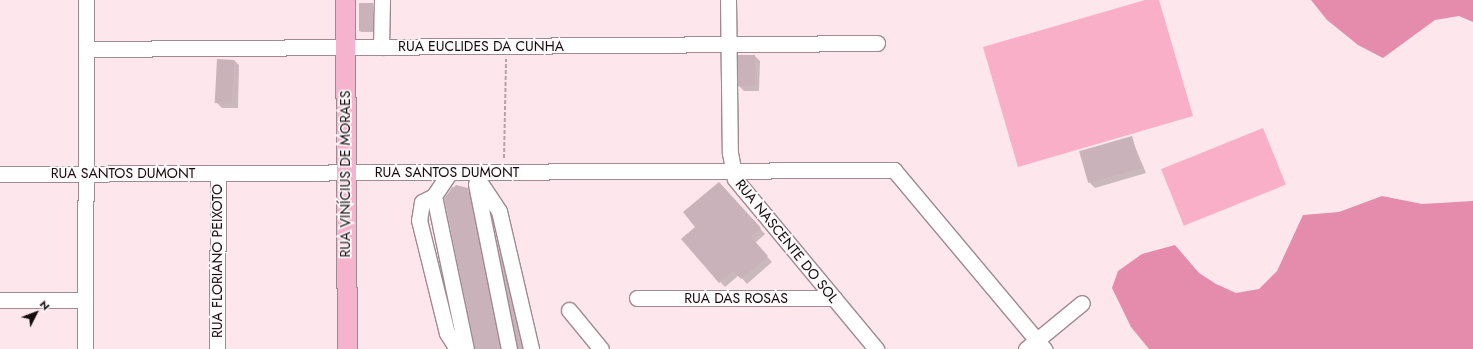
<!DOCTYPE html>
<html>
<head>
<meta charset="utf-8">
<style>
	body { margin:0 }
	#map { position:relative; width:1473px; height:349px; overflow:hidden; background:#fee6ed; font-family:Jost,sans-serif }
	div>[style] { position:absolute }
	.green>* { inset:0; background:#faafc9; transform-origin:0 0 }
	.forest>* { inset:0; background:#e58cac }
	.shadow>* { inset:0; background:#0003 }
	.building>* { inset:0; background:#c9b2b9; transform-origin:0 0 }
	.path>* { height:2px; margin-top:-1px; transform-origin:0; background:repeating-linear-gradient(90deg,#b5a2a7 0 4px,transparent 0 6px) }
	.roads { filter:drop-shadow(1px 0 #9f8a91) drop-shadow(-1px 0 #9f8a91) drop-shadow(0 1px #9f8a91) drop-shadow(0 -1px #9f8a91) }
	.minor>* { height:15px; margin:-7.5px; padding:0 7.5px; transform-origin:7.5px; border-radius:7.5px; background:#fff }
	.major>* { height:19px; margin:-9.5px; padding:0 9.5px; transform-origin:9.5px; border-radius:9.5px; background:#f5b3cd }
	span { translate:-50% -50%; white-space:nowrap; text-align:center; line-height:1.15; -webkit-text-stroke:3.5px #fef9fb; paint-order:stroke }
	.street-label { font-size:14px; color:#130c0e }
	.north { position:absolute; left:16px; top:293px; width:40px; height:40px; -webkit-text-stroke:3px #fef9fb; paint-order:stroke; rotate:48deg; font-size:11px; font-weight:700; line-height:16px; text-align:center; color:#130c0e }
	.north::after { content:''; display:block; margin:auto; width:14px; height:18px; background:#130c0e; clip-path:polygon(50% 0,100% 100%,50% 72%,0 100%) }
</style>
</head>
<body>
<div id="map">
	<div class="green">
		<div style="clip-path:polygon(1145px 0,1159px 0,1193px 116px,1018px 167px,983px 47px)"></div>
		<div style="left:1263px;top:128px;width:61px;height:110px;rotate:68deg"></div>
	</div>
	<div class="forest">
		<div style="clip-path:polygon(1311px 0,1473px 0,1473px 22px,1459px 16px,1435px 20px,1383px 58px,1358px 45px,1327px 20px)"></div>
		<div style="clip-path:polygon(1382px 196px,1422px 204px,1473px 201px,1473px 349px,1149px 349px,1131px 327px,1112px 288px,1118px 271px,1142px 254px,1175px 245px,1199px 273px,1216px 284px,1236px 293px,1259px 289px,1277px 271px,1303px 215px,1339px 212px)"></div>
	</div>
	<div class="shadow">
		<div style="clip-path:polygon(373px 4px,373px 32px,361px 32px,360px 31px)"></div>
		<div style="clip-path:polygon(755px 56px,760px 61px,759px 91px,744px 91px,739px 86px)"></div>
		<div style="clip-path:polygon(234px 60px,239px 65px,238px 108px,222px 108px,217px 103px)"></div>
		<div style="clip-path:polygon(1131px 137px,1146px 173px,1095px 188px,1090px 183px,1081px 152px)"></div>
		<div style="clip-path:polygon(452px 187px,467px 189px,474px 195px,504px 349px,477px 349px,445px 198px)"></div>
		<div style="clip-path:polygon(724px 188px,765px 234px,755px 243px,772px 262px,747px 284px,739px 275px,725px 287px,682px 239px,696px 227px)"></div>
		<div style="clip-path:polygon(497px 240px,502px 244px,528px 349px,518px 349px)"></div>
	</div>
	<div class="building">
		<div style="left:359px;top:3px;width:14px;height:28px"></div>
		<div style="left:738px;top:55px;width:17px;height:31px"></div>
		<div style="left:217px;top:59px;width:17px;height:44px;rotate:3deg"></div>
		<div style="left:1132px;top:136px;width:33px;height:55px;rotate:74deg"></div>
		<div style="clip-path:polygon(719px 182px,761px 228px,751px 237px,768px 256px,741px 279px,733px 271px,719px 283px,681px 239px,695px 227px,683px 212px)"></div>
		<div style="clip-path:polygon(456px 185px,468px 188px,500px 349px,475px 349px,444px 198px)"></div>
		<div style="clip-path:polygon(496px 237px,522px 349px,518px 349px)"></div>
	</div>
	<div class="path">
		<div style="left:504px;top:158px;width:99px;rotate:-88.8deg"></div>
	</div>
	<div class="roads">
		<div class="minor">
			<div style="left:728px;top:0;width:153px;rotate:89.3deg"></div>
			<div style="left:730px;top:153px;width:26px;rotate:79deg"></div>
			<div style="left:735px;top:179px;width:221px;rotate:50.3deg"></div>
			<div style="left:381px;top:47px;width:47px;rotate:-88.8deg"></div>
			<div style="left:86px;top:49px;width:791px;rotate:-0.43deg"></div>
			<div style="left:450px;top:172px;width:29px;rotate:124deg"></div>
			<div style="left:434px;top:196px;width:156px;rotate:78.2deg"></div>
			<div style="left:473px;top:172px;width:47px;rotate:56.3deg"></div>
			<div style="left:499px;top:211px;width:142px;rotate:76.9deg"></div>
			<div style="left:0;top:174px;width:894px;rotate:-0.26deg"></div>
			<div style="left:894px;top:170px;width:234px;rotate:50deg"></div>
			<div style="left:476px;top:184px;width:168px;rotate:78.7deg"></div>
			<div style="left:434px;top:196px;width:13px;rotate:153deg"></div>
			<div style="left:422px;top:202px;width:18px;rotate:99deg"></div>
			<div style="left:419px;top:220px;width:116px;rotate:76.1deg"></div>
			<div style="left:447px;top:333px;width:19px;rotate:58deg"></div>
			<div style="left:637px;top:298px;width:197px"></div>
			<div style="left:0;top:300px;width:85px"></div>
			<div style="left:569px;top:310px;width:50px;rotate:50.6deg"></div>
			<div style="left:85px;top:349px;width:349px;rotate:-89.8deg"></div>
			<div style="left:217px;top:349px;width:176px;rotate:-89.7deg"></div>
			<div style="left:1026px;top:349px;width:72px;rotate:-39.4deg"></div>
		</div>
		<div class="major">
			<div style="left:345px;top:0;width:349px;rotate:89.7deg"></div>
		</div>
	</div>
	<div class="street-label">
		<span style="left:481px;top:46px">RUA EUCLIDES DA CUNHA</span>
		<span style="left:447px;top:172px">RUA SANTOS DUMONT</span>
		<span style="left:123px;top:173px">RUA SANTOS DUMONT</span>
		<span style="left:345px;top:174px;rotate:-90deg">RUA VINÍCIUS DE MORAES</span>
		<span style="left:787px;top:241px;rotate:51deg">RUA NASCENTE DO SOL</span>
		<span style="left:217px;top:261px;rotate:-90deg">RUA FLORIANO PEIXOTO</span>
		<span style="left:736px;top:298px">RUA DAS ROSAS</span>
	</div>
	<div class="north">N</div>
</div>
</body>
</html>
